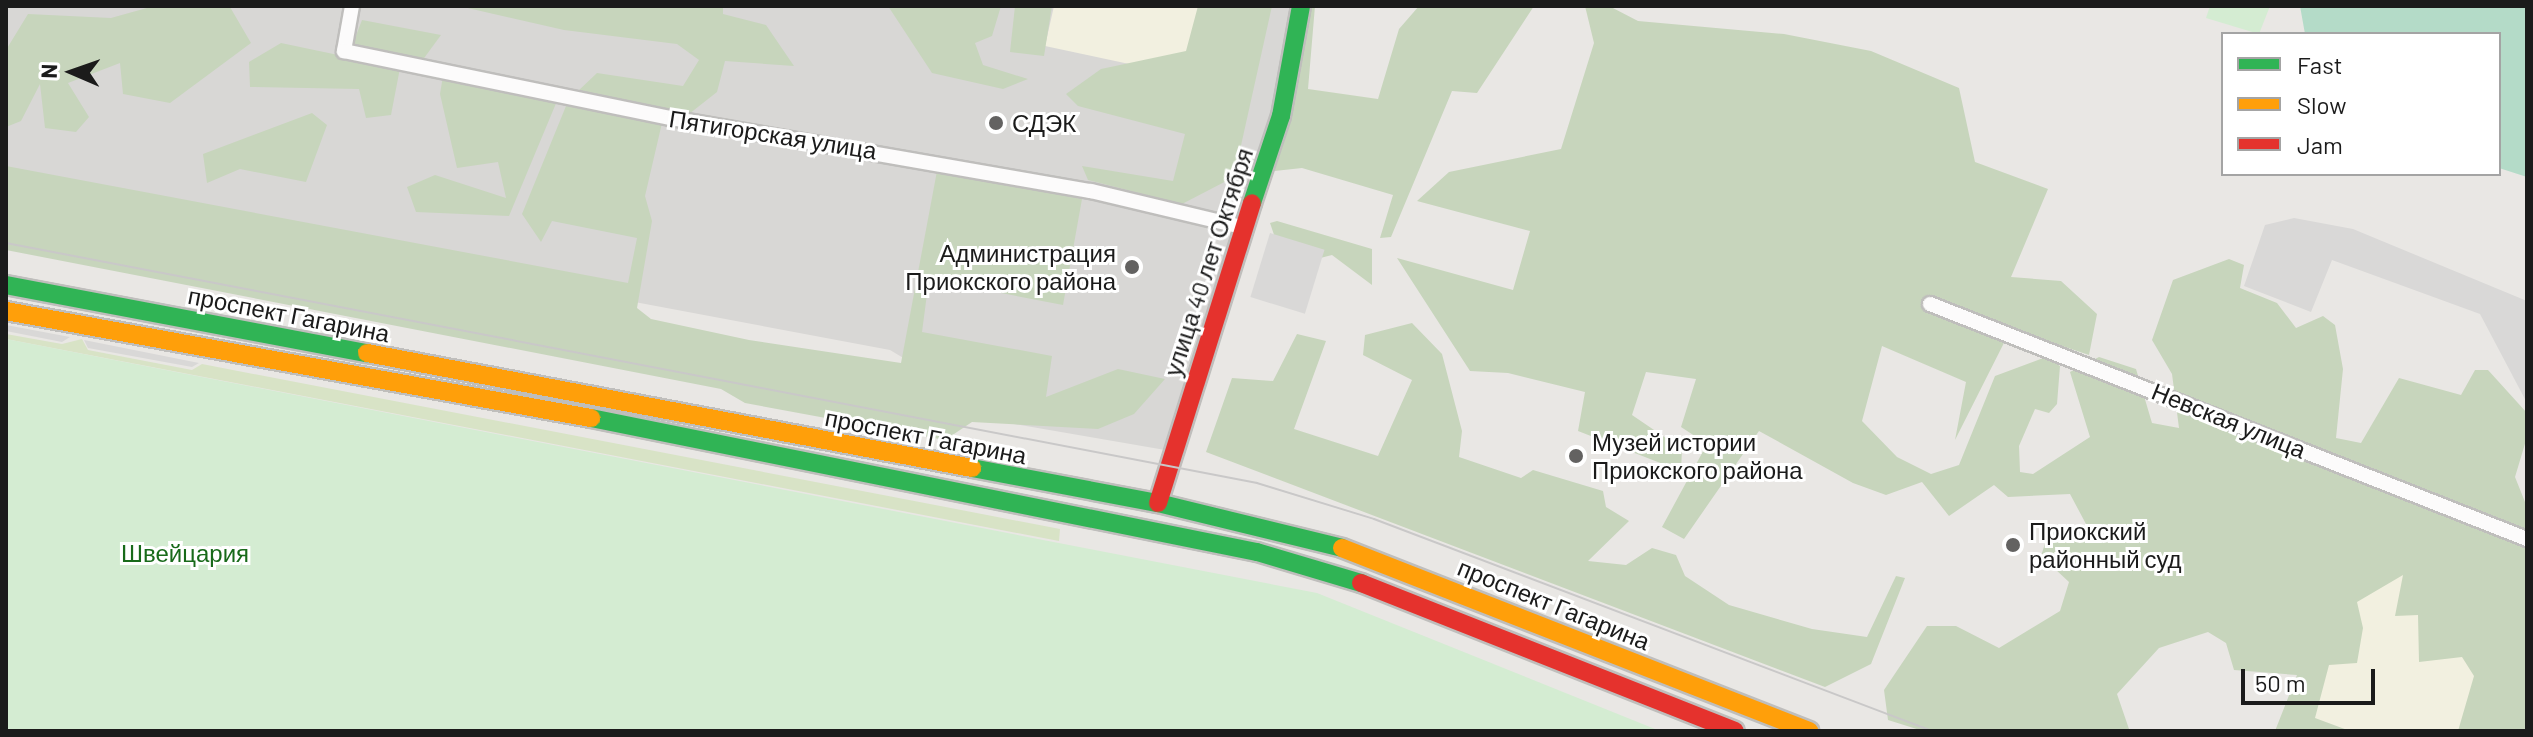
<!DOCTYPE html>
<html>
<head>
<meta charset="utf-8">
<style>
	body { margin:0 }
	#map { position:relative; width:2533px; height:737px; overflow:hidden; background:#e9e7e4; font-family:Barlow,sans-serif }
	div>[style] { position:absolute }
	.residential>* { inset:0; background:#d8d7d5 }
	.education>* { inset:0; background:#f2f0e0 }
	.grass>* { inset:0; background:#d8e3c6 }
	.forest>* { inset:0; background:#c7d5bc }
	.park>* { inset:0; background:#d4ecd2 }
	.pitch>* { inset:0; background:#b4dbc8 }
	.parking>* { inset:0; background:#d9d8d7; transform-origin:0 0 }
	.roads { filter:drop-shadow(2px 0 #bfbebc) drop-shadow(-2px 0 #bfbebc) drop-shadow(0 2px #bfbebc) drop-shadow(0 -2px #bfbebc) }
	.street>* { height:14px; margin:-7px; padding:0 7px; transform-origin:7px; border-radius:7px; background:#fcfbfb }
	.fast>* { height:18px; margin:-9px; padding:0 9px; transform-origin:9px; border-radius:9px; background:#30b455 }
	.slow>* { height:18px; margin:-9px; padding:0 9px; transform-origin:9px; border-radius:9px; background:#ff9f0a }
	.jam>* { height:18px; margin:-9px; padding:0 9px; transform-origin:9px; border-radius:9px; background:#e5322d }
	.tram>* { height:2px; margin:-1px; padding:0 1px; transform-origin:1px; border-radius:1px; background:#c9c8c8 }
	.dots>* { width:22px; height:22px; translate:-50% -50%; box-sizing:border-box; border:4px solid #fff; border-radius:50% }
	span { translate:-50% -50%; white-space:nowrap; text-align:center; line-height:1.15; -webkit-text-stroke:6px #fff; paint-order:stroke }
	.poi-label { font-size:24px; color:#1b1b1b }
	.left { translate:0 -50%; text-align:left }
	.right { translate:-100% -50%; text-align:right }
	.street-label { font-size:24px; color:#1b1b1b }
	.park-label { font-size:24px; color:#186a1a }
	.frame { position:absolute; inset:0; border:8px solid #1b1b1b; pointer-events:none }
	.legend { position:absolute; left:2221px; top:32px; width:280px; height:144px; box-sizing:border-box; background:#fff; border:2px solid #a4a4a4; margin:0; padding:10px 14px; list-style:none; font-size:24px; color:#1b1b1b }
	.legend li { display:flex; align-items:center; gap:16px; height:40px }
	.legend b { width:40px; border:2px solid #a4a4a4 }
	.north { position:absolute; left:32px; top:32px; width:80px; height:80px; -webkit-text-stroke:6px #fff; paint-order:stroke; rotate:272deg; font-size:22px; font-weight:700; line-height:32px; text-align:center; color:#1b1b1b }
	.north::after { content:''; display:block; margin:auto; width:28px; height:36px; background:#1b1b1b; clip-path:polygon(50% 0,100% 100%,50% 72%,0 100%) }
	.scale { position:absolute; left:2241px; top:669px; width:134px; height:36px; box-sizing:border-box; border:4px solid #1b1b1b; border-top:0; padding-left:10px; font-size:24px; line-height:28px; white-space:nowrap; color:#1b1b1b; -webkit-text-stroke:6px #fff; paint-order:stroke }
</style>
</head>
<body>
<div id="map">
	<div class="residential">
		<div style="clip-path:polygon(6px 6px,1301px 6px,1281px 116px,1171px 451px,1014px 424px,890px 350px,6px 184px)"></div>
	</div>
	<div class="education">
		<div style="clip-path:polygon(1054px 6px,1253px 6px,1237px 87px,1045px 46px)"></div>
		<div style="clip-path:polygon(2351px 559px,2527px 610px,2492px 731px,2296px 731px)"></div>
	</div>
	<div class="grass">
		<div style="clip-path:polygon(6px 334px,62px 344px,82px 339px,88px 350px,192px 370px,202px 364px,1060px 529px,1059px 541px,6px 339px)"></div>
	</div>
	<div class="forest">
		<div style="clip-path:polygon(154px 6px,230px 7px,251px 43px,170px 103px,123px 94px,120px 63px,68px 83px,89px 117px,76px 132px,45px 128px,40px 84px,21px 121px,6px 127px,6px 50px,28px 14px,111px 18px)"></div>
		<div style="clip-path:polygon(459px 6px,723px 6px,723px 14px,766px 25px,794px 66px,725px 61px,717px 92px,689px 114px,577px 92px,597px 73px,683px 86px,699px 60px,677px 44px,564px 30px)"></div>
		<div style="clip-path:polygon(888px 6px,1001px 6px,992px 36px,975px 43px,983px 65px,1028px 79px,1003px 89px,932px 73px)"></div>
		<div style="clip-path:polygon(1015px 6px,1052px 6px,1044px 56px,1010px 52px)"></div>
		<div style="clip-path:polygon(1198px 6px,1272px 6px,1234px 177px,1182px 204px,1088px 180px,1082px 166px,1173px 181px,1185px 134px,1078px 106px,1066px 94px,1101px 69px,1186px 51px)"></div>
		<div style="clip-path:polygon(1307px 6px,1315px 6px,1308px 89px,1378px 99px,1399px 29px,1419px 6px,1534px 6px,1477px 93px,1452px 91px,1391px 237px,1380px 238px,1393px 195px,1302px 168px,1266px 172px)"></div>
		<div style="clip-path:polygon(1585px 6px,1609px 6px,1638px 21px,1784px 34px,1871px 51px,1959px 88px,1975px 162px,2048px 189px,2011px 277px,2061px 281px,2097px 314px,2089px 355px,2011px 329px,1955px 440px,1966px 382px,1882px 346px,1862px 421px,1897px 457px,1931px 474px,1959px 465px,1995px 376px,2046px 357px,2060px 366px,2057px 404px,2049px 413px,2035px 409px,2019px 446px,2020px 472px,2033px 474px,2090px 437px,2070px 372px,2099px 357px,2136px 369px,2152px 423px,2179px 428px,2172px 374px,2152px 340px,2173px 280px,2229px 259px,2244px 265px,2240px 288px,2277px 303px,2296px 328px,2323px 316px,2335px 325px,2343px 369px,2336px 438px,2361px 443px,2399px 378px,2461px 395px,2475px 370px,2488px 370px,2527px 413px,2527px 437px,2515px 477px,2527px 507px,2527px 731px,2458px 731px,2474px 676px,2462px 657px,2419px 662px,2418px 615px,2395px 616px,2403px 575px,2357px 602px,2363px 628px,2357px 663px,2329px 665px,2315px 718px,2350px 731px,2275px 731px,2297px 675px,2234px 670px,2226px 643px,2208px 632px,2159px 648px,2117px 694px,2129px 729px,2134px 731px,1923px 731px,1888px 720px,1884px 690px,1927px 626px,1956px 626px,1999px 648px,2060px 611px,2069px 582px,2041px 556px,2049px 531px,2094px 539px,2070px 494px,2008px 497px,1994px 485px,1949px 516px,1922px 482px,1886px 495px,1853px 483px,1759px 431px,1684px 539px,1662px 527px,1707px 444px,1681px 427px,1696px 379px,1646px 372px,1632px 415px,1682px 449px,1681px 471px,1578px 431px,1585px 392px,1508px 373px,1470px 371px,1397px 258px,1513px 290px,1530px 231px,1417px 201px,1449px 172px,1561px 149px,1594px 43px)"></div>
		<div style="clip-path:polygon(362px 20px,441px 35px,419px 65px,352px 46px)"></div>
		<div style="clip-path:polygon(281px 43px,400px 68px,391px 115px,366px 118px,359px 89px,250px 87px,249px 62px)"></div>
		<div style="clip-path:polygon(443px 76px,557px 101px,509px 216px,416px 212px,407px 187px,435px 175px,506px 198px,498px 162px,457px 168px,440px 94px)"></div>
		<div style="clip-path:polygon(566px 106px,662px 123px,645px 196px,652px 221px,637px 308px,651px 319px,749px 340px,901px 363px,937px 171px,1082px 199px,1063px 305px,929px 279px,922px 332px,1052px 356px,1046px 397px,1118px 369px,1165px 379px,1134px 414px,1098px 429px,972px 422px,945px 440px,745px 403px,721px 389px,6px 250px,6px 166px,628px 283px,637px 238px,552px 221px,541px 242px,522px 214px)"></div>
		<div style="clip-path:polygon(312px 113px,327px 125px,306px 182px,240px 169px,207px 183px,203px 154px)"></div>
		<div style="clip-path:polygon(1277px 221px,1372px 249px,1372px 285px,1332px 255px,1285px 267px,1270px 223px)"></div>
		<div style="clip-path:polygon(1412px 323px,1442px 354px,1462px 431px,1459px 457px,1521px 478px,1533px 470px,1603px 491px,1606px 507px,1629px 521px,1588px 561px,1626px 565px,1652px 548px,1676px 555px,1685px 576px,1729px 605px,1812px 629px,1867px 637px,1896px 576px,1905px 578px,1871px 664px,1825px 687px,1206px 452px,1232px 378px,1273px 381px,1297px 334px,1326px 341px,1294px 429px,1378px 456px,1412px 380px,1363px 355px,1365px 335px)"></div>
	</div>
	<div class="park">
		<div style="clip-path:polygon(2210px 6px,2270px 6px,2259px 34px,2206px 18px)"></div>
		<div style="clip-path:polygon(6px 339px,1317px 593px,1660px 731px,6px 731px)"></div>
	</div>
	<div class="pitch">
		<div style="clip-path:polygon(2300px 6px,2527px 6px,2527px 177px,2499px 168px,2499px 34px,2305px 34px)"></div>
	</div>
	<div class="parking">
		<div style="clip-path:polygon(2294px 218px,2353px 229px,2527px 301px,2527px 403px,2480px 314px,2332px 260px,2311px 312px,2244px 286px,2265px 225px)"></div>
		<div style="left:1270px;top:233px;width:57px;height:67px;rotate:17deg"></div>
		<div style="clip-path:polygon(6px 325px,70px 337px,62px 342px,6px 331px)"></div>
		<div style="clip-path:polygon(84px 340px,199px 363px,192px 367px,88px 348px)"></div>
	</div>
	<div class="roads">
		<div class="street">
			<div style="left:352px;top:6px;width:46px;rotate:100.1deg"></div>
			<div style="left:344px;top:51px;width:334px;rotate:11.6deg"></div>
			<div style="left:671px;top:118px;width:426px;rotate:9.9deg"></div>
			<div style="left:1091px;top:191px;width:159px;rotate:13.4deg"></div>
			<div style="left:1930px;top:304px;width:642px;rotate:21.49deg"></div>
		</div>
		<div class="fast">
			<div style="left:1252px;top:203px;width:92px;rotate:-71.6deg"></div>
			<div style="left:1281px;top:116px;width:112px;rotate:-79.7deg"></div>
			<div style="left:6px;top:285px;width:367px;rotate:10.7deg"></div>
			<div style="left:591px;top:418px;width:679px;rotate:11.38deg"></div>
			<div style="left:1257px;top:552px;width:109px;rotate:16.6deg"></div>
			<div style="left:972px;top:468px;width:189px;rotate:10.7deg"></div>
			<div style="left:1158px;top:503px;width:189px;rotate:13.7deg"></div>
		</div>
		<div class="slow">
			<div style="left:6px;top:311px;width:595px;rotate:10.37deg"></div>
			<div style="left:367px;top:353px;width:616px;rotate:10.76deg"></div>
			<div style="left:1342px;top:548px;width:502px;rotate:21.4deg"></div>
		</div>
		<div class="jam">
			<div style="left:1158px;top:503px;width:314px;rotate:-72.6deg"></div>
			<div style="left:1361px;top:583px;width:402px;rotate:21.6deg"></div>
		</div>
	</div>
	<div class="tram">
		<div style="left:6px;top:243px;width:1274px;rotate:10.86deg"></div>
		<div style="left:1257px;top:483px;width:122px;rotate:17.1deg"></div>
		<div style="left:1374px;top:519px;width:597px;rotate:20.8deg"></div>
	</div>
	<div class="dots">
		<div style="left:996px;top:123px;background:#636261"></div>
		<div style="left:1132px;top:267px;background:#636261"></div>
		<div style="left:1576px;top:456px;background:#636261"></div>
		<div style="left:2013px;top:545px;background:#636261"></div>
	</div>
	<div class="poi-label">
		<span class="left" style="left:1012px;top:123px">СДЭК</span>
		<span class="right" style="left:1116px;top:267px">Администрация<br>Приокского района</span>
		<span class="left" style="left:1592px;top:456px">Музей истории<br>Приокского района</span>
		<span class="left" style="left:2029px;top:545px">Приокский<br>районный суд</span>
	</div>
	<div class="street-label">
		<span style="left:773px;top:134px;rotate:9deg">Пятигорская улица</span>
		<span style="left:1208px;top:262px;rotate:-72deg">улица 40 лет Октября</span>
		<span style="left:289px;top:314px;rotate:11deg">проспект Гагарина</span>
		<span style="left:2229px;top:420px;rotate:22deg">Невская улица</span>
		<span style="left:926px;top:436px;rotate:11deg">проспект Гагарина</span>
		<span style="left:1554px;top:604px;rotate:22deg">проспект Гагарина</span>
	</div>
	<div class="park-label">
		<span style="left:185px;top:553px">Швейцария</span>
	</div>
	<div class="frame"></div>
	<ul class="legend">
	<li><b style="height:10px;background:#30b455"></b>Fast</li>
	<li><b style="height:10px;background:#ff9f0a"></b>Slow</li>
	<li><b style="height:10px;background:#e5322d"></b>Jam</li>
	</ul>
	<div class="north">N</div>
	<div class="scale">50 m</div>
</div>
</body>
</html>
